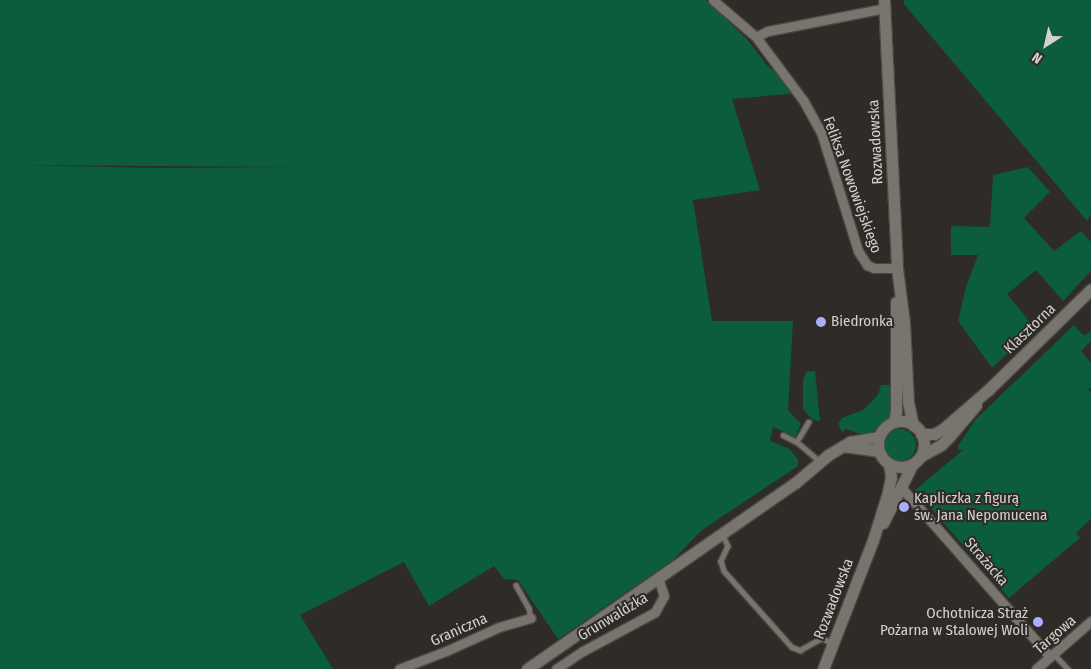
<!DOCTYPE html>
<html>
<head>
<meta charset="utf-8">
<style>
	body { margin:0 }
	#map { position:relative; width:1091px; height:669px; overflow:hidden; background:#2f2b26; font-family:"Fira Sans Condensed",sans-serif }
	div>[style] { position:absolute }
	.green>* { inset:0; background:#0b5d3c }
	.round { border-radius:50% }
	.roads { filter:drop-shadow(1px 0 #4c4944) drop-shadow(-1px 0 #4c4944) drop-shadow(0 1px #4c4944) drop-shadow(0 -1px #4c4944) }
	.service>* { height:4.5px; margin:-2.25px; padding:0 2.25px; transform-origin:2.25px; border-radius:2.25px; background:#78746e }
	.minor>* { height:9px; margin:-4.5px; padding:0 4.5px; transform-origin:4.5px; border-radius:4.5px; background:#78746e }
	.tertiary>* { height:11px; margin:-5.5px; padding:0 5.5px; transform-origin:5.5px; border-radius:5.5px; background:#78746e }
	.tertiary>.ring { margin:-5.5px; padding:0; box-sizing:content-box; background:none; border:11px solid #78746e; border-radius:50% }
	.dots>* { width:14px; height:14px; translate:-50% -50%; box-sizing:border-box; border:2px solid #2f2b26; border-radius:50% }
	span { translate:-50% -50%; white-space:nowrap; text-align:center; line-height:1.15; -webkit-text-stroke:4px #2f2b26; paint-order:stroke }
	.street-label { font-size:15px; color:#d4d2ce }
	.poi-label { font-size:15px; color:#d4d2ce }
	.left { translate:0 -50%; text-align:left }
	.right { translate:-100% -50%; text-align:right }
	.north { position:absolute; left:1021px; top:20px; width:50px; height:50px; -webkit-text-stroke:4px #2f2b26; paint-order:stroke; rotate:215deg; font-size:14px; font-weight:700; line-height:20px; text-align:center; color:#d4d2ce }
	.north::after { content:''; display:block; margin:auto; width:18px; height:22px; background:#d4d2ce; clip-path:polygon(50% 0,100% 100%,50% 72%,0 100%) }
</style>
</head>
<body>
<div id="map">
	<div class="green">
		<div style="clip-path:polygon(evenodd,0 0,706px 0,747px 39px,767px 65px,799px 93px,732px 99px,760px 190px,693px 200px,712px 321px,793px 321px,788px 410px,801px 424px,795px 437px,773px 427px,770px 441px,788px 448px,798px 459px,798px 466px,702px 530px,673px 560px,558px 639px,518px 580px,504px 579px,494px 566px,429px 606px,404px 562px,300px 615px,333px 669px,0 669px,0 0,19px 165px,304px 167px,153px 168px,19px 165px)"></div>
		<div style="clip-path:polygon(904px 0,1091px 0,1091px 214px,1087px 221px,904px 4px)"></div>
		<div style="clip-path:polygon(1028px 167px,1050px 192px,1024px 218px,1054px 251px,1081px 231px,1091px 242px,1091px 271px,1063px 301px,1036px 270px,1007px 294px,1035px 328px,992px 368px,958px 321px,966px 287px,978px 255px,951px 255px,951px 226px,990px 227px,993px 175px)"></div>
		<div style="clip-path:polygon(1074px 325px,1084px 336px,1091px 331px,1091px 341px,1081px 351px,1091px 363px,1091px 387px,1088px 390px,1091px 392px,1091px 519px,1076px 533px,1080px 538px,1009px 598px,915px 490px,963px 450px,958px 449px,958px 446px,975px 420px)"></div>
		<div style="clip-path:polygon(815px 371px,820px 421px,813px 420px,803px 409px,803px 380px,806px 372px)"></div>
		<div style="clip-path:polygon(881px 385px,890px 385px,891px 409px,890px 416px,883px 424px,874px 432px,864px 435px,846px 429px,842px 432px,838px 423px,842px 418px,863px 410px,878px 395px)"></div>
		<div class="round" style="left:884px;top:429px;width:32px;height:32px"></div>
	</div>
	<div class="roads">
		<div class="service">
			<div style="left:809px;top:422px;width:23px;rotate:121deg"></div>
			<div style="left:797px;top:442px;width:30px;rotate:40deg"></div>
			<div style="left:783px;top:435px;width:16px;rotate:27deg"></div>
			<div style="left:723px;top:535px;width:12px;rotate:66deg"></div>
			<div style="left:728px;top:546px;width:17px;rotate:115deg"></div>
			<div style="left:721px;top:561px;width:10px;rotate:73deg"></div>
			<div style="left:724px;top:571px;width:102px;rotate:48.2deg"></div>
			<div style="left:792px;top:647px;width:9px;rotate:21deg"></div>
			<div style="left:800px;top:650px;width:25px;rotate:-29deg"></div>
			<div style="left:822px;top:638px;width:11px;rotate:27deg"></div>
			<div style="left:516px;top:585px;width:26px;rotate:61deg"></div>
			<div style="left:529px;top:608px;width:10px;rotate:79deg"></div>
			<div style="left:1054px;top:654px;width:21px;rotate:47deg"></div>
		</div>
		<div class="minor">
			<div style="left:713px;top:0;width:57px;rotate:40.7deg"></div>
			<div style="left:756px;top:37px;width:79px;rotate:53.3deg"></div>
			<div style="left:803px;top:100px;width:37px;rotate:61deg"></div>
			<div style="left:821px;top:132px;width:125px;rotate:72.7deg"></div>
			<div style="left:858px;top:251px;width:17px;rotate:57deg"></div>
			<div style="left:867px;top:265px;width:8px;rotate:23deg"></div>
			<div style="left:874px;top:268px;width:23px"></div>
			<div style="left:756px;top:37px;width:13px;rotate:-27deg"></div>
			<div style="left:768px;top:31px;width:119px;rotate:-11.1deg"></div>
			<div style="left:900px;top:486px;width:227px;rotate:48.7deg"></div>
			<div style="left:399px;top:669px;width:50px;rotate:-21deg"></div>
			<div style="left:446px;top:651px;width:58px;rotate:-24.4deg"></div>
			<div style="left:499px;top:627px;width:33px;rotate:-16deg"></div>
			<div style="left:556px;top:669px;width:32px;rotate:-34deg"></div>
			<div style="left:583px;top:651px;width:82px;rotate:-28.4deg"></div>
			<div style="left:655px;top:612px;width:18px;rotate:-61deg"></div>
			<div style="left:664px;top:596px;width:19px;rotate:-108deg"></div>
			<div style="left:1036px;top:669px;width:73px;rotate:-41.1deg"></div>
		</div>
		<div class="tertiary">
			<div style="left:884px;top:0;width:268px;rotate:87.2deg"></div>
			<div style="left:897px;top:268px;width:55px;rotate:82.7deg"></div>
			<div style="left:904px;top:323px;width:79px;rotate:87.1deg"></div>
			<div style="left:908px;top:402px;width:24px;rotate:78deg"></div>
			<div class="ring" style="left:878px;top:421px;width:35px;height:35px"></div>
			<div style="left:894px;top:422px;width:10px;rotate:-79deg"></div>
			<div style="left:896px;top:412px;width:110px;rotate:-90deg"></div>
			<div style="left:921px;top:434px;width:13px"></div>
			<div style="left:934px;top:434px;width:10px;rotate:-29deg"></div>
			<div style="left:943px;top:429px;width:60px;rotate:-40.9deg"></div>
			<div style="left:988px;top:390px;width:144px;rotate:-44.4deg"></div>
			<div style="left:843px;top:446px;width:35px;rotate:8deg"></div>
			<div style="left:921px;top:456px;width:23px;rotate:-29deg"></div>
			<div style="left:941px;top:445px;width:11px;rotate:-45deg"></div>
			<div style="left:949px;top:437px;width:42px;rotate:-49.8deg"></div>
			<div style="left:883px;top:523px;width:65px;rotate:-63.4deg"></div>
			<div style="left:527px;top:669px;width:326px;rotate:-34.8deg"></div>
			<div style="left:795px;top:483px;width:43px;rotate:-40.3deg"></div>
			<div style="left:828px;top:455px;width:26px;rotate:-31deg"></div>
			<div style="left:850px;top:442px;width:28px;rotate:-10deg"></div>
			<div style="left:823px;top:669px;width:138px;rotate:-68.8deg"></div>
			<div style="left:873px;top:540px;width:50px;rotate:-72.6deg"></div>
			<div style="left:888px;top:492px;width:15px;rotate:-79deg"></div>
			<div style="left:891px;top:477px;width:12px;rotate:-99deg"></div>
		</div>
	</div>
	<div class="dots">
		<div style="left:821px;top:322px;background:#abaffb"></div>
		<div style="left:904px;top:507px;background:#abaffb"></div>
		<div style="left:1038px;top:622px;background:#abaffb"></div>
	</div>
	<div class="street-label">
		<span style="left:876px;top:142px;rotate:-93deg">Rozwadowska</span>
		<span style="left:852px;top:185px;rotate:70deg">Feliksa Nowowiejskiego</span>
		<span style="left:1030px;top:329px;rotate:-44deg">Klasztorna</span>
		<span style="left:986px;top:562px;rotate:49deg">Strażacka</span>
		<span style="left:834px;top:599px;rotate:-69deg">Rozwadowska</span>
		<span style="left:613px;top:617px;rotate:-31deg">Grunwaldzka</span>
		<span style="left:459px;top:630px;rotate:-24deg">Graniczna</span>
		<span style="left:1055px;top:635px;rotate:-41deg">Targowa</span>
	</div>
	<div class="poi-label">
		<span class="left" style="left:831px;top:322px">Biedronka</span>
		<span class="left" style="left:914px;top:507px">Kapliczka z figurą<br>św. Jana Nepomucena</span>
		<span class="right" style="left:1028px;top:622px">Ochotnicza Straż<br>Pożarna w Stalowej Woli</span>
	</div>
	<div class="north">N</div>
</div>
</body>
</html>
